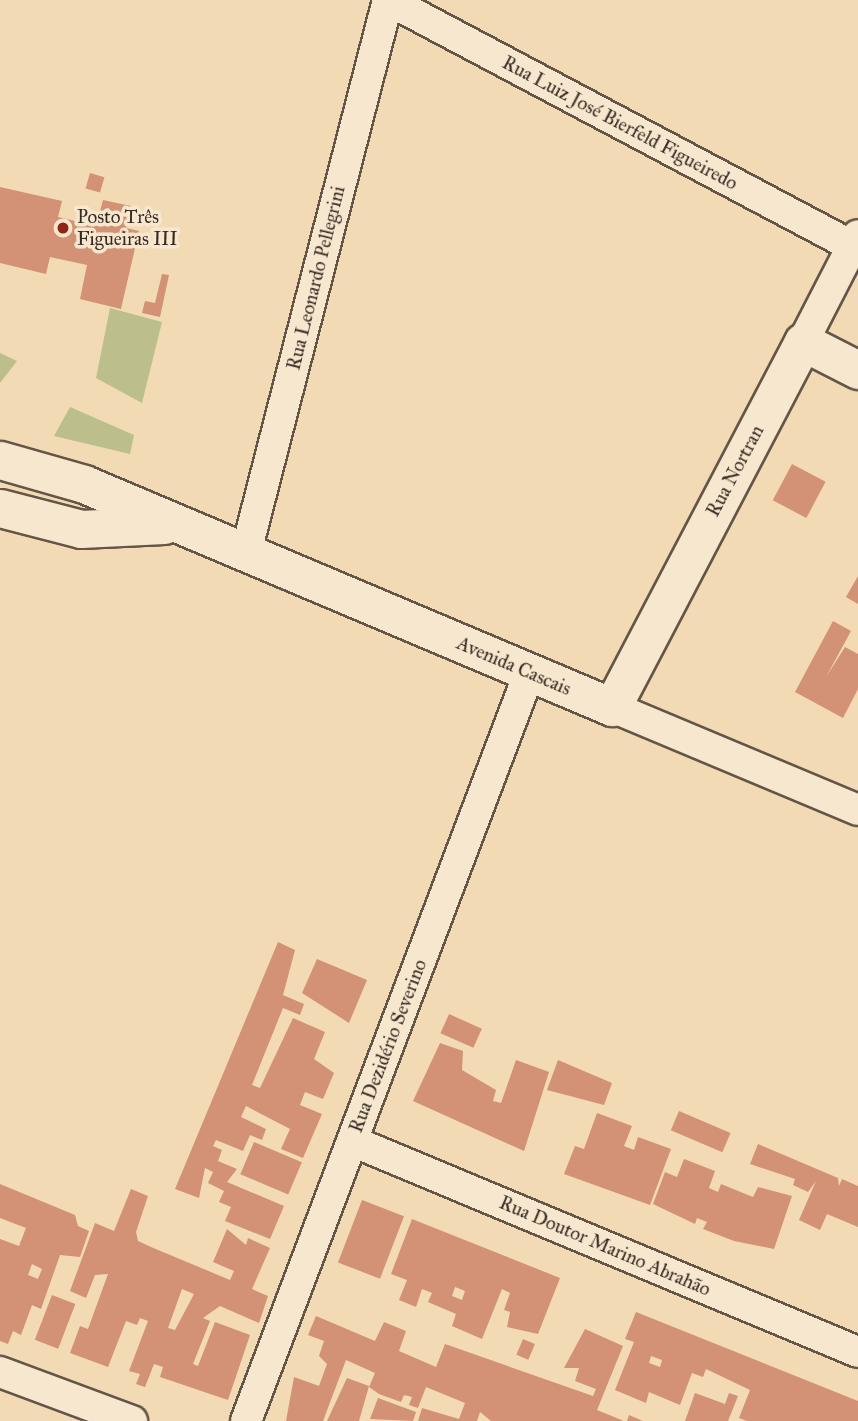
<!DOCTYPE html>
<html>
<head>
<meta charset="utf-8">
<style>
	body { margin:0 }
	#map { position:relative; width:858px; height:1421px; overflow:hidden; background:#f2dab5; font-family:"IM FELL Great Primer",serif }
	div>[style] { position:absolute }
	.green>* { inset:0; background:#bcbf8c }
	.building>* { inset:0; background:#d39176; transform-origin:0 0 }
	.roads { filter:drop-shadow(2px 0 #645546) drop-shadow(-2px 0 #645546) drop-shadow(0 2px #645546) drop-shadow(0 -2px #645546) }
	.minor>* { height:30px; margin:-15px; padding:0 15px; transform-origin:15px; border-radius:15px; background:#f7e7cf }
	.tertiary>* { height:37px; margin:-18.5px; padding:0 18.5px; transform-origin:18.5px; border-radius:18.5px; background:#f7e7cf }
	.dots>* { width:19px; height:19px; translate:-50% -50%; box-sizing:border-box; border:4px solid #f7e7cf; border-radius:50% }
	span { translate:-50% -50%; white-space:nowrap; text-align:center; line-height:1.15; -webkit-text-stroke:7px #f7e7cf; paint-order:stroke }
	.street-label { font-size:19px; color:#352921 }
	.poi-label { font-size:19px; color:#352921 }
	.left { translate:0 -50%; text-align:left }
</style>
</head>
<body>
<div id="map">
	<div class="green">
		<div style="clip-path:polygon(110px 308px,162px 322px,142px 403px,96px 378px)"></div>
		<div style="clip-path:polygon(0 353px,17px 361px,0 383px)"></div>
		<div style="clip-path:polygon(70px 407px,134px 435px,130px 454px,54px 436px)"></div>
	</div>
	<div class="building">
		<div style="left:90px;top:173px;width:15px;height:16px;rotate:16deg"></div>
		<div style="clip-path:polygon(0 187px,62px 201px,58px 217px,96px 226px,103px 200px,131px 206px,126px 228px,139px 231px,121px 309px,80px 299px,87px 265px,50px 257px,46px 274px,0 263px)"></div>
		<div style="clip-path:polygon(162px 274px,169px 275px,160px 317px,142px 313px,145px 301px,155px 303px)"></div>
		<div style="left:792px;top:464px;width:38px;height:41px;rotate:28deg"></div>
		<div style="clip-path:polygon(858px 576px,858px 604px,846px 597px)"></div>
		<div style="clip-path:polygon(833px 621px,851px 631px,826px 677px,845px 647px,858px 654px,858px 689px,843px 718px,795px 692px)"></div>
		<div style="clip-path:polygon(278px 942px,295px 950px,283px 995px,304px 1004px,300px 1015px,283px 1008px,252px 1085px,260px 1088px,293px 1018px,325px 1032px,314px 1059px,334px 1073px,323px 1099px,305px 1092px,300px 1105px,322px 1114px,303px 1158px,281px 1149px,290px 1129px,246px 1106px,241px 1117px,266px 1129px,262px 1140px,250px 1135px,243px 1151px,216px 1140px,213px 1146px,222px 1150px,218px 1161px,237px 1169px,227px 1182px,284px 1206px,270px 1239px,225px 1221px,231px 1207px,219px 1202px,224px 1191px,208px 1183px,213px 1172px,205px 1168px,199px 1198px,175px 1189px)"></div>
		<div style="clip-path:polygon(317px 959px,367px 980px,349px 1023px,302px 993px)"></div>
		<div style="left:449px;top:1014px;width:36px;height:21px;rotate:24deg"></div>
		<div style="clip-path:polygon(440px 1043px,463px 1051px,462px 1070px,496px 1090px,493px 1101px,501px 1103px,516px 1060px,549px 1072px,524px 1151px,413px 1101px)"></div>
		<div style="clip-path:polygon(558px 1060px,612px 1083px,604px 1105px,547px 1090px)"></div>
		<div style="left:679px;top:1111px;width:56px;height:21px;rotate:23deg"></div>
		<div style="clip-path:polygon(597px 1113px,632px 1126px,624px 1146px,634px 1150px,638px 1137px,671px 1149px,650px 1205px,564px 1174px,575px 1146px,584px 1149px)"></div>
		<div style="left:254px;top:1142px;width:52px;height:35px;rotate:23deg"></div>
		<div style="clip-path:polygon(758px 1144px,838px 1178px,839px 1186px,842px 1179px,858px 1186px,858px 1227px,827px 1214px,820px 1230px,799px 1220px,816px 1181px,808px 1192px,793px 1185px,795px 1179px,750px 1164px)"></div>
		<div style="clip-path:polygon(684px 1159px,715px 1171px,709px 1188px,718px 1192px,721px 1184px,753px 1197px,758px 1187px,792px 1196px,774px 1249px,734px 1241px,703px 1229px,707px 1222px,697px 1218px,695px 1224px,653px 1204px,665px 1172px,677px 1177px)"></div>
		<div style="clip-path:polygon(evenodd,0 1184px,75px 1215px,78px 1226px,89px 1231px,80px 1257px,60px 1255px,41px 1309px,32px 1305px,21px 1335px,13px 1331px,8px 1344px,0 1341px,0 1239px,19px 1246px,26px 1228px,0 1218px,0 1184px,32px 1264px,42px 1269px,38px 1279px,28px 1275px,32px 1264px)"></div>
		<div style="clip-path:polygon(evenodd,131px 1189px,148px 1196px,136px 1232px,138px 1241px,151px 1247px,230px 1280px,234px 1271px,213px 1262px,227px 1229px,246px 1245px,248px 1238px,270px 1248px,252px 1289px,268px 1296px,259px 1323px,220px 1306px,203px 1318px,210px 1321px,193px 1364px,198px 1366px,215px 1322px,250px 1335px,228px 1400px,160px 1377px,163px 1367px,154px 1364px,145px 1387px,136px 1384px,140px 1374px,129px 1371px,148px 1321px,140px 1318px,137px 1325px,126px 1321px,108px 1367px,70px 1353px,80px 1326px,88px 1329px,108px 1274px,95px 1275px,86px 1298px,70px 1291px,95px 1223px,114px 1231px,131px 1189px,182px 1289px,194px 1294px,175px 1330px,168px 1328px,182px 1289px)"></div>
		<div style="left:362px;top:1200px;width:45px;height:67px;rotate:21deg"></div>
		<div style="clip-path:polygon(evenodd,412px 1219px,560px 1278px,538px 1334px,507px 1327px,510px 1312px,504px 1310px,510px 1293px,502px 1289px,482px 1339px,452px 1326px,456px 1314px,428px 1302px,432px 1293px,422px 1289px,416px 1307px,399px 1300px,407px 1280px,391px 1274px,412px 1219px,455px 1287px,465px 1291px,462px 1300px,452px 1296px,455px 1287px)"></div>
		<div style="left:52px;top:1295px;width:25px;height:48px;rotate:21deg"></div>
		<div style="clip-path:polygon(evenodd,636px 1312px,858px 1401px,858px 1421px,747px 1421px,739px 1418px,750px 1390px,706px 1369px,703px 1377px,692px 1373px,680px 1405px,649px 1392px,646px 1403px,615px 1390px,634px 1342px,625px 1339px,636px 1312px,651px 1356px,662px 1360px,660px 1367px,649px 1363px,651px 1356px)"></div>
		<div style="clip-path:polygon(316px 1316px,375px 1341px,384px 1322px,406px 1331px,399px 1351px,436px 1367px,445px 1344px,593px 1396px,596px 1389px,575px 1381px,579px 1368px,564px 1368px,585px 1329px,623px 1346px,597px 1410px,624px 1421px,491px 1421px,480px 1412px,477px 1421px,418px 1421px,422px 1408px,459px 1419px,465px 1403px,426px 1387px,418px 1408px,409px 1405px,412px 1397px,404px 1395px,401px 1402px,379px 1394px,369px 1387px,375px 1373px,346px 1360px,323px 1421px,286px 1421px,294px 1377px,319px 1386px,327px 1364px,319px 1356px,324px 1341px,308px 1335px)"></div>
		<div style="left:523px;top:1339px;width:13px;height:17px;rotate:23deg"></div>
		<div style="clip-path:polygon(347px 1378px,369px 1386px,359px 1421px,327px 1421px)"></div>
		<div style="clip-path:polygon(695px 1393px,725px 1404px,729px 1393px,738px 1396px,728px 1421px,685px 1421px)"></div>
		<div style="clip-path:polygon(378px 1398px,416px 1412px,413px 1421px,370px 1419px)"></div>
		<div style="clip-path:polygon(629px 1415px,643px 1421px,627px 1421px)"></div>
	</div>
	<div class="roads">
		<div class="minor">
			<div style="left:388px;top:0;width:525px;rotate:27.93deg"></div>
			<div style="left:803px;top:342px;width:120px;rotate:-62.8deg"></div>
			<div style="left:245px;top:556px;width:574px;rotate:-75.58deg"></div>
			<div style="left:612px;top:707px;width:267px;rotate:22.7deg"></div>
			<div style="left:352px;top:1141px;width:548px;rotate:22.64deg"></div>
			<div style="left:0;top:1372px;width:141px;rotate:20.4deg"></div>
			<div style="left:246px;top:1421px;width:802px;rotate:-69.26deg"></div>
		</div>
		<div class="tertiary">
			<div style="left:0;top:460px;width:87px;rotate:15.9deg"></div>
			<div style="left:84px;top:484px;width:573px;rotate:22.9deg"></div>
			<div style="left:612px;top:707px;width:412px;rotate:-62.4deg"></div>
			<div style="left:803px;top:342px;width:62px;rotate:27deg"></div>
			<div style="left:0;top:508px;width:84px;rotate:14.5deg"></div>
			<div style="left:81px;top:529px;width:83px;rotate:-2.8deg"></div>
		</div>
	</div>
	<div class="dots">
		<div style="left:63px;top:228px;background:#8f2418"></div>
	</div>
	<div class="street-label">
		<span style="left:620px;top:123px;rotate:28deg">Rua Luiz José Bierfeld Figueiredo</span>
		<span style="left:316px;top:278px;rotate:-76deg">Rua Leonardo Pellegrini</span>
		<span style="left:735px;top:471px;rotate:-62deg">Rua Nortran</span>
		<span style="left:514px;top:666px;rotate:23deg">Avenida Cascais</span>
		<span style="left:388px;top:1046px;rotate:-69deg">Rua Dezidério Severino</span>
		<span style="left:605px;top:1246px;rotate:23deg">Rua Doutor Marino Abrahão</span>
	</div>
	<div class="poi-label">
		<span class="left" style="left:77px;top:228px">Posto Três<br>Figueiras III</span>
	</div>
</div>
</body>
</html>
